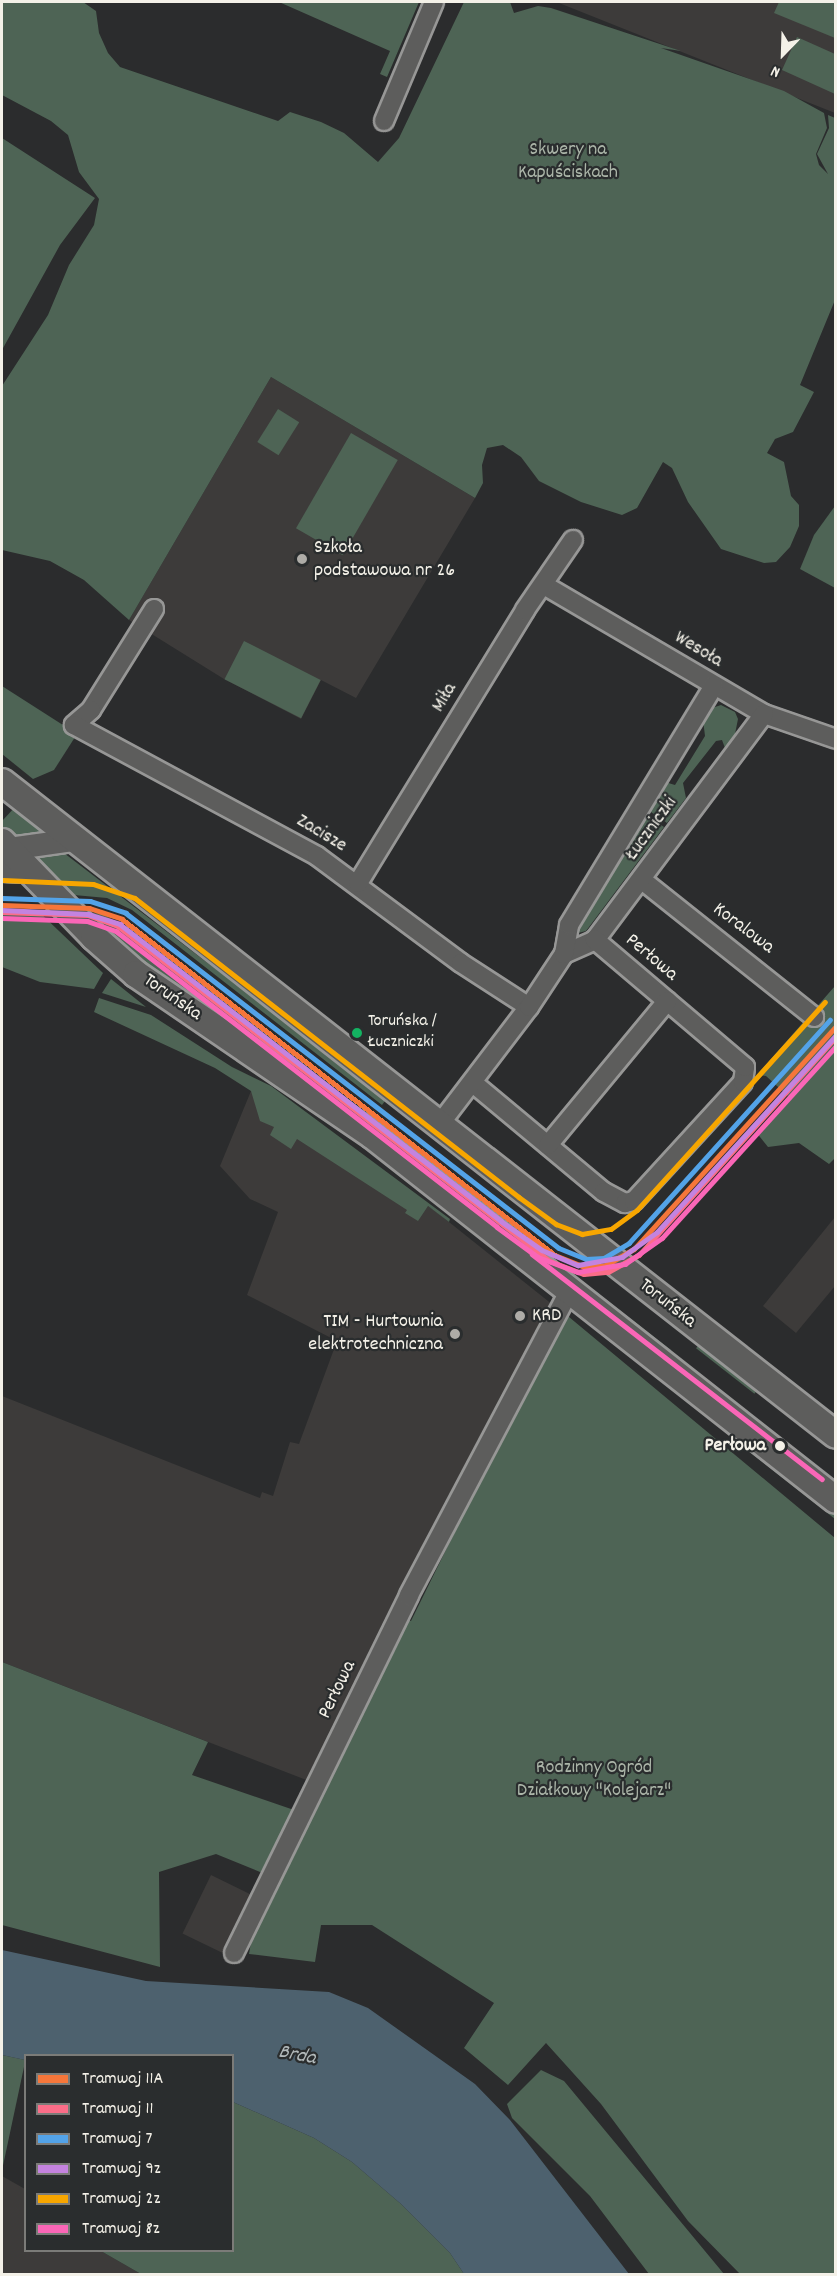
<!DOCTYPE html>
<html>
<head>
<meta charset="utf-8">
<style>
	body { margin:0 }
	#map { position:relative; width:837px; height:2276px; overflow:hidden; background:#2b2c2d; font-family:Dekko,sans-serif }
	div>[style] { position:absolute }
	.built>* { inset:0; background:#3d3b3a; transform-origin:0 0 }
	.green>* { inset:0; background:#4e6455; transform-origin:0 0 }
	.water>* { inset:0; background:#4d616e }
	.roads { filter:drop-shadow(2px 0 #979796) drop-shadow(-2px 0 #979796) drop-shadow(0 2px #979796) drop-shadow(0 -2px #979796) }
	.minor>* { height:18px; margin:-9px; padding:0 9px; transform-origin:9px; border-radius:9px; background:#5d5d5c }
	.tertiary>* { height:22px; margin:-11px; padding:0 11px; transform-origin:11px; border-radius:11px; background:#5d5d5c }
	.secondary>* { height:26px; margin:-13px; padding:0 13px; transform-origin:13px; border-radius:13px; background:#5d5d5c }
	.tram-1>* { height:4.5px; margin:-2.25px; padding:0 2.25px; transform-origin:2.25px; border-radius:2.25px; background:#f5763a }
	.tram-2>* { height:4.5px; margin:-2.25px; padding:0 2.25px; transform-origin:2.25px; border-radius:2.25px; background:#fb6d88 }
	.tram-3>* { height:4.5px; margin:-2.25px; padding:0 2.25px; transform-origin:2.25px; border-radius:2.25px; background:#53a3e8 }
	.tram-4>* { height:4.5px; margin:-2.25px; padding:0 2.25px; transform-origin:2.25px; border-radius:2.25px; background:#c483df }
	.tram-5>* { height:4.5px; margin:-2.25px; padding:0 2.25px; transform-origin:2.25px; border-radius:2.25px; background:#f7a600 }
	.tram-6>* { height:4.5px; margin:-2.25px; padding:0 2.25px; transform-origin:2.25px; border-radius:2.25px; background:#fa66b7 }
	.dots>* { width:16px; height:16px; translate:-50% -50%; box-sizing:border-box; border:3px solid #2a2d2e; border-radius:50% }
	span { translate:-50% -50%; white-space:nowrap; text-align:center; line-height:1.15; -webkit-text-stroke:4.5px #2a2d2e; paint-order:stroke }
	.bus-label { font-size:18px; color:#f4f1e8 }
	.left { translate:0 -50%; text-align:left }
	.park-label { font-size:20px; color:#acb6a9 }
	.poi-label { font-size:20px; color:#f4f1e8 }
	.right { translate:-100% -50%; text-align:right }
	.street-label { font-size:20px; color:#f4f1e8 }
	.stop-label { font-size:20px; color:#f4f1e8; font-weight:700 }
	.water-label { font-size:21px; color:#b2b9ba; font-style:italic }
	.frame { position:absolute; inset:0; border:3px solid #f4f1e8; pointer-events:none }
	.legend { position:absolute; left:24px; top:2054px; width:210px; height:198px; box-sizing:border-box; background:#2a2d2e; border:2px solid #7b7b78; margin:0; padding:8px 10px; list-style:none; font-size:18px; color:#f4f1e8 }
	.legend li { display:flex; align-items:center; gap:12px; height:30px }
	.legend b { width:30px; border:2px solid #7b7b78 }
	.north { position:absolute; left:753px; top:24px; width:60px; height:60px; -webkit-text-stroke:4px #2a2d2e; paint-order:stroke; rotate:203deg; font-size:16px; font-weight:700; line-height:24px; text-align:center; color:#f4f1e8 }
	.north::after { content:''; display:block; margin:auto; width:21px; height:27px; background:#f4f1e8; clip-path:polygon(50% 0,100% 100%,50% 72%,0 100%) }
</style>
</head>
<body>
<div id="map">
	<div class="built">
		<div style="clip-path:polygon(546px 2px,835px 2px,835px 113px,559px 3px)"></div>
		<div style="clip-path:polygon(271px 377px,475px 498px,356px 698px,321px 680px,301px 719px,224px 679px,129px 620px)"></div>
		<div style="clip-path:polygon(251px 1091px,434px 1210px,553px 1305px,309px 1781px,2px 1662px,2px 1396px,260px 1498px,262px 1492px,273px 1496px,290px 1442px,299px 1444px,337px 1341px,247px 1295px,278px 1212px,250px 1199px,220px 1166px)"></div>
		<div style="clip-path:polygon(835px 1217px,835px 1286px,796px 1333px,763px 1306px)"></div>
		<div style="left:211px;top:1875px;width:51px;height:65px;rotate:26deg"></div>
		<div style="clip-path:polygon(2px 2176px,25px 2189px,26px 2250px,101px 2251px,141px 2274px,2px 2274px)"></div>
	</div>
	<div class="green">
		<div style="clip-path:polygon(2px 2px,83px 2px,96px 11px,99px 33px,108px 53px,120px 67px,278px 121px,290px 112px,321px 122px,344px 133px,378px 162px,399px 138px,464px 2px,510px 2px,514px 13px,538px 6px,551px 8px,681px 51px,661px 48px,784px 91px,824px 113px,827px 128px,816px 154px,819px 165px,828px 174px,817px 154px,829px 128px,828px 115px,835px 118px,835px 300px,800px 385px,814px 392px,793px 432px,775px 439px,767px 453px,784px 462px,791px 496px,799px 505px,799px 526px,790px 547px,776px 562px,764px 563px,721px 549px,688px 502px,672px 468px,663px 462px,637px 508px,622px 515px,581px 502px,539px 481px,521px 457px,503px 445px,487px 448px,482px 465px,483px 483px,475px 498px,271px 377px,129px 620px,84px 580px,50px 561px,2px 550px,2px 386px,48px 315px,69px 265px,94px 225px,99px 199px,79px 172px,68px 135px,51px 121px,2px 95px)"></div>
		<div style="clip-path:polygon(279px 2px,419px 2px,387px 77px,380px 74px,390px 51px)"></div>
		<div style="clip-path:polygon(779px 2px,835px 2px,835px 38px,774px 13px)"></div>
		<div style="clip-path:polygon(797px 37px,835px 54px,835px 94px,782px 70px)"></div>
		<div style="clip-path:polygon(2px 138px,95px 198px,60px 245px,2px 350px)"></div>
		<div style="left:278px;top:409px;width:25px;height:39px;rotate:32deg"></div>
		<div style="left:351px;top:433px;width:54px;height:110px;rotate:30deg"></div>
		<div style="clip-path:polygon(835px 506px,835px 588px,800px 569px,814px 535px)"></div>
		<div style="left:244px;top:641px;width:86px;height:43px;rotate:27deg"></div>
		<div style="clip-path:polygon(2px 686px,77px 734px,54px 770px,33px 779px,2px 754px)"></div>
		<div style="clip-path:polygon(721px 705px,735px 712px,738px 719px,735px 734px,725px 748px,722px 740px,716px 741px,683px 783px,686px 798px,667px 823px,648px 810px,665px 782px,675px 785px,705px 736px,703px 720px,712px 708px)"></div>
		<div style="clip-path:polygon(16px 806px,54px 834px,15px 841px,2px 827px,2px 821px)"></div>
		<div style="clip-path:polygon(645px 814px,664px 827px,586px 931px,578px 933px,577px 928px)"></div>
		<div style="clip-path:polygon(64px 853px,201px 958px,388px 1097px,382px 1105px,132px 910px,107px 898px,63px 894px,38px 859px,40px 854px)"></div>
		<div style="clip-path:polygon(2px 908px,37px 910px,103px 973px,94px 989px,40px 982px,2px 967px)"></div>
		<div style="clip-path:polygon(79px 911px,102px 914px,133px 930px,469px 1193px,464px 1198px,168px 987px)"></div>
		<div style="clip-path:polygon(111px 979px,146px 1007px,102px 993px)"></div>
		<div style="clip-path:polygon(835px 986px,835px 1158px,829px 1164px,799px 1143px,768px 1147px,756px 1132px,788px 1096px,766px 1076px,757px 1075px)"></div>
		<div style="clip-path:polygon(99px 998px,151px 1015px,232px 1067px,271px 1086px,450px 1219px,449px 1222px,428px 1206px,418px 1221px,405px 1213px,407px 1210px,297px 1139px,291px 1149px,270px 1135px,274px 1127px,260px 1121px,251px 1091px,215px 1068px,94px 1012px)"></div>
		<div style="clip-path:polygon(528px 1239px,671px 1350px,665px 1357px,524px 1244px)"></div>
		<div style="clip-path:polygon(563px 1312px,835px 1538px,835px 2274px,740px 2274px,688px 2221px,601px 2104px,546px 2043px,508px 2085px,464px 2048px,494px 2003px,372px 1925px,321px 1925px,315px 1962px,249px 1954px,255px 1919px,404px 1619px,411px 1621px)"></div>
		<div style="left:701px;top:1342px;width:74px;height:8px;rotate:38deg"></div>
		<div style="clip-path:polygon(736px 1433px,835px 1511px,835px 1519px,738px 1443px)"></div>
		<div style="clip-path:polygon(2px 1662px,208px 1742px,192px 1775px,294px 1810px,265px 1874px,216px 1854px,159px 1872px,160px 1967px,2px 1925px)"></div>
		<div style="left:2px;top:2055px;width:24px;height:125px;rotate:12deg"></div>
		<div style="clip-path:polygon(541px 2070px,564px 2081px,724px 2274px,649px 2274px,590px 2196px,512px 2118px,507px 2104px)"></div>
		<div style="clip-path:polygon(233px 2102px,314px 2138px,352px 2162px,401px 2204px,450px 2253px,464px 2274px,141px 2274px,101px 2251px,232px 2250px)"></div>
	</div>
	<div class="water">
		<div style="clip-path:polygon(2px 1950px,146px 1981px,329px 1992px,368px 2008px,475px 2084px,510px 2120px,629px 2274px,464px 2274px,450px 2253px,401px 2204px,352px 2162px,314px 2138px,233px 2102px,232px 2056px,26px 2056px,25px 2060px,2px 2055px)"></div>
	</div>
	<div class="roads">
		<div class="minor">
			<div style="left:384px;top:121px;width:129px;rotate:-67.2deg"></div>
			<div style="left:544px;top:585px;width:255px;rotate:30.4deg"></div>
			<div style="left:764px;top:714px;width:76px;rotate:19.1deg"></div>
			<div style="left:154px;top:609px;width:119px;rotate:122deg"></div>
			<div style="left:91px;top:710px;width:23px;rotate:139deg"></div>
			<div style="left:74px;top:725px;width:276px;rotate:28.3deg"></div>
			<div style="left:317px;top:856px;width:179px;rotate:36.6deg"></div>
			<div style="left:461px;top:963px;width:81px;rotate:32.9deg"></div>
			<div style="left:642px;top:880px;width:220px;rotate:38.5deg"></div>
			<div style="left:358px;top:883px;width:320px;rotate:-58.5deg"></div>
			<div style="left:525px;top:610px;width:85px;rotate:-55.6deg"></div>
			<div style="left:564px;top:954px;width:34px;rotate:-24deg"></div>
			<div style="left:595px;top:940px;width:282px;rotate:-53.2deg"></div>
			<div style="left:473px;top:1083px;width:170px;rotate:39.8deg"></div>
			<div style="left:604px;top:1192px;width:24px;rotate:28deg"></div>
			<div style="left:625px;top:1203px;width:9px;rotate:-13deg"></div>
			<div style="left:634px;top:1201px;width:161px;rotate:-47.5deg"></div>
			<div style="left:743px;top:1082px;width:15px;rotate:-82deg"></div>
			<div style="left:745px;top:1067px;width:197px;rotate:-139.7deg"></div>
			<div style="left:439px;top:1125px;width:148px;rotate:-52.7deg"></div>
			<div style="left:529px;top:1007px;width:64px;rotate:-56.6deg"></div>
			<div style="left:564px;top:954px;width:29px;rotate:-80deg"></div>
			<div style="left:569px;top:925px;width:280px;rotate:-58.8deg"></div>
			<div style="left:548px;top:1145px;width:187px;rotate:-50.4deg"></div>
			<div style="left:234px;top:1953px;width:398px;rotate:-63.9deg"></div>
			<div style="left:409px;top:1595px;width:344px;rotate:-62.2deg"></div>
		</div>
		<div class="tertiary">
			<div style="left:2px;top:850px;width:73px;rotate:-7.9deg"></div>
			<div style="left:2px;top:870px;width:28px;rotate:2deg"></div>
		</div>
		<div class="secondary">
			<div style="left:2px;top:782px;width:1059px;rotate:38.06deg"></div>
			<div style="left:2px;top:842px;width:132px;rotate:45.9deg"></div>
			<div style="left:94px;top:937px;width:56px;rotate:41.4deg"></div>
			<div style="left:136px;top:974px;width:286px;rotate:34.3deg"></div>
			<div style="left:372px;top:1135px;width:590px;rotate:38.19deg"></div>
		</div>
	</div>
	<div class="tram-1">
		<div style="left:2px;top:905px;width:87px;rotate:2deg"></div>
		<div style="left:89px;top:908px;width:35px;rotate:18deg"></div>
		<div style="left:122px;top:919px;width:548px;rotate:37.81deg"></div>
		<div style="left:555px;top:1255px;width:32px;rotate:22deg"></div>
		<div style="left:585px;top:1267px;width:21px;rotate:-5deg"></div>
		<div style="left:606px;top:1265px;width:32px;rotate:-30deg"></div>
		<div style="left:634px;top:1249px;width:301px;rotate:-47.8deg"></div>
	</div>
	<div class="tram-2">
		<div style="left:2px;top:912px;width:86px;rotate:2deg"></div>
		<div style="left:88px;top:915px;width:32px;rotate:20deg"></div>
		<div style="left:118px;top:926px;width:547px;rotate:37.79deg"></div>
		<div style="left:550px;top:1261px;width:36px;rotate:21deg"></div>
		<div style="left:584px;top:1274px;width:24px;rotate:-5deg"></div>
		<div style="left:608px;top:1272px;width:35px;rotate:-29deg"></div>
		<div style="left:639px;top:1255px;width:294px;rotate:-47.9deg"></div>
	</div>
	<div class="tram-3">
		<div style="left:2px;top:898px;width:88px;rotate:2deg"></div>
		<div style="left:90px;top:901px;width:38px;rotate:18deg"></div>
		<div style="left:126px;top:913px;width:547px;rotate:37.73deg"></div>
		<div style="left:559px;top:1248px;width:29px;rotate:22deg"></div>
		<div style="left:586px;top:1259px;width:18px;rotate:-3deg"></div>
		<div style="left:604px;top:1258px;width:29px;rotate:-31deg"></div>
		<div style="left:629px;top:1243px;width:300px;rotate:-48deg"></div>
	</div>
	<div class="tram-4">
		<div style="left:2px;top:910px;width:86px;rotate:2.7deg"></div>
		<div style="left:88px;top:914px;width:34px;rotate:17deg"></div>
		<div style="left:120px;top:924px;width:483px;rotate:37.9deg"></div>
		<div style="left:501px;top:1221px;width:50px;rotate:35.3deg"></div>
		<div style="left:542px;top:1250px;width:39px;rotate:23deg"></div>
		<div style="left:578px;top:1265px;width:45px;rotate:-10.3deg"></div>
		<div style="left:622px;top:1257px;width:43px;rotate:-35.5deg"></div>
		<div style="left:657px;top:1232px;width:266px;rotate:-47.7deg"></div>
	</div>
	<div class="tram-5">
		<div style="left:3px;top:880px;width:90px;rotate:2.5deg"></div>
		<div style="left:93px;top:884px;width:44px;rotate:18.4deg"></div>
		<div style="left:135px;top:898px;width:487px;rotate:37.9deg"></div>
		<div style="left:519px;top:1197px;width:46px;rotate:36.1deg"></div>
		<div style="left:556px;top:1224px;width:28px;rotate:21deg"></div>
		<div style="left:582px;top:1234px;width:29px;rotate:-10deg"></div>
		<div style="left:611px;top:1229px;width:32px;rotate:-36deg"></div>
		<div style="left:637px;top:1210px;width:280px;rotate:-47.9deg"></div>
	</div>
	<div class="tram-6">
		<div style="left:2px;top:918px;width:85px;rotate:2deg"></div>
		<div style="left:87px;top:921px;width:31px;rotate:19deg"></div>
		<div style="left:116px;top:931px;width:482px;rotate:37.8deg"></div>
		<div style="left:497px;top:1227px;width:51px;rotate:36.2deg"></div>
		<div style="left:538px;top:1257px;width:43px;rotate:20.6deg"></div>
		<div style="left:578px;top:1272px;width:48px;rotate:-9.7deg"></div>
		<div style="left:625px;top:1264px;width:45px;rotate:-35.1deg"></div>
		<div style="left:662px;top:1238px;width:259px;rotate:-47.8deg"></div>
		<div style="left:532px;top:1254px;width:367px;rotate:37.8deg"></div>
	</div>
	<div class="dots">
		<div style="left:302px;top:559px;background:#aeaca7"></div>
		<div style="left:357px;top:1033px;background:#13b361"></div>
		<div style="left:520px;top:1316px;background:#aeaca7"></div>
		<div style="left:455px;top:1334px;background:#aeaca7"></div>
		<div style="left:780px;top:1446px;background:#f4f1e8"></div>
	</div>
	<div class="bus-label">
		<span class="left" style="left:368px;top:1033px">Toruńska /<br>Łuczniczki</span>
	</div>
	<div class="park-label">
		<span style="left:568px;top:162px">Skwery na<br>Kapuściskach</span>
		<span style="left:594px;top:1780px">Rodzinny Ogród<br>Działkowy "Kolejarz"</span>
	</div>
	<div class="poi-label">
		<span class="left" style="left:314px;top:560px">Szkoła<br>podstawowa nr 26</span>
		<span class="left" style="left:532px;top:1316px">KRD</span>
		<span class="right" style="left:443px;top:1334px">TIM - Hurtownia<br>elektrotechniczna</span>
	</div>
	<div class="street-label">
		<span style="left:698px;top:650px;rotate:31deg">Wesoła</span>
		<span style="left:445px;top:698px;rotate:-59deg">Miła</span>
		<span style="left:652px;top:829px;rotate:-54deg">Łuczniczki</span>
		<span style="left:321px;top:834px;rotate:31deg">Zacisze</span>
		<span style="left:743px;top:929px;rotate:37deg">Koralowa</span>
		<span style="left:651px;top:958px;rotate:40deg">Perłowa</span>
		<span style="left:172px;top:998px;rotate:35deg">Toruńska</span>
		<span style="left:667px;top:1304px;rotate:38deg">Toruńska</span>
		<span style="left:338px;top:1690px;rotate:-64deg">Perłowa</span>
	</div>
	<div class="stop-label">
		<span class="right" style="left:766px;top:1446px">Perłowa</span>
	</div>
	<div class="water-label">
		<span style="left:297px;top:2056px;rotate:11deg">Brda</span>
	</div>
	<div class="frame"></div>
	<ul class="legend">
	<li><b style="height:8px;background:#f5763a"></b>Tramwaj 11A</li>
	<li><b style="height:8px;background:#fb6d88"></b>Tramwaj 11</li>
	<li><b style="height:8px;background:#53a3e8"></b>Tramwaj 7</li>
	<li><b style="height:8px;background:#c483df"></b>Tramwaj 9z</li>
	<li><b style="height:8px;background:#f7a600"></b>Tramwaj 2z</li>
	<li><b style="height:8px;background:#fa66b7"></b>Tramwaj 8z</li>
	</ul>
	<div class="north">N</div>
</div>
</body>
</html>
